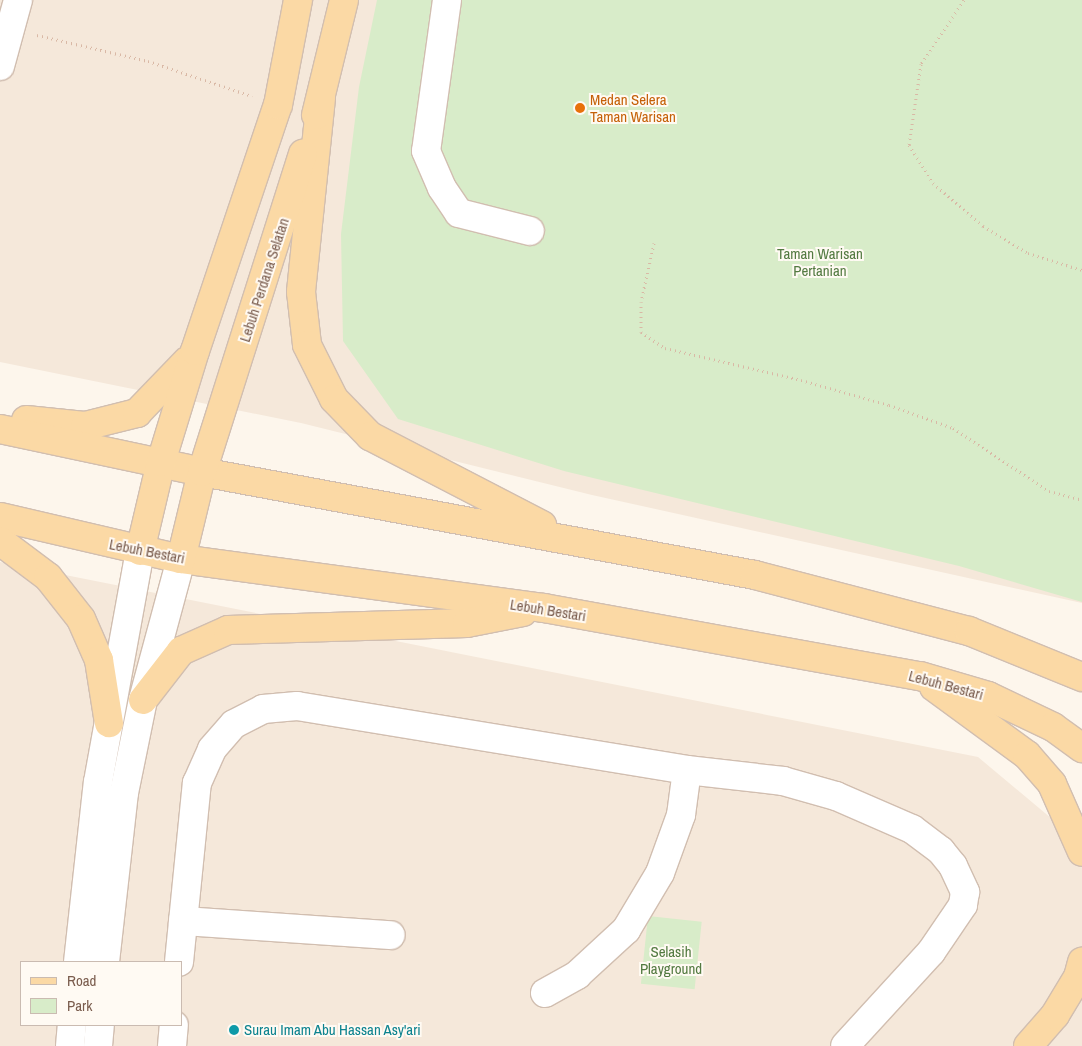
<!DOCTYPE html>
<html>
<head>
<meta charset="utf-8">
<style>
	body { margin:0 }
	#map { position:relative; width:1082px; height:1046px; overflow:hidden; background:#fdf6ec; font-family:"Archivo Narrow",sans-serif }
	div>[style] { position:absolute }
	.residential>* { inset:0; background:#f5e8da }
	.green>* { inset:0; background:#d8ecc9; transform-origin:0 0 }
	.path>* { height:3px; margin-top:-1.5px; transform-origin:0; background:repeating-linear-gradient(90deg,#d9b8a5 0 1px,transparent 0 5px) }
	.roads { filter:drop-shadow(1px 0 #d1beb0) drop-shadow(-1px 0 #d1beb0) drop-shadow(0 1px #d1beb0) drop-shadow(0 -1px #d1beb0) }
	.minor>* { height:28px; margin:-14px; padding:0 14px; transform-origin:14px; border-radius:14px; background:#fff }
	.major>* { height:28px; margin:-14px; padding:0 14px; transform-origin:14px; border-radius:14px; background:#fbd9a5 }
	.dots>* { width:14px; height:14px; translate:-50% -50%; box-sizing:border-box; border:2px solid #fffaf3; border-radius:50% }
	span { translate:-50% -50%; white-space:nowrap; text-align:center; line-height:1.15; -webkit-text-stroke:4px #fffaf3; paint-order:stroke }
	.food-label { font-size:15px; color:#c56008 }
	.left { translate:0 -50%; text-align:left }
	.park-label { font-size:15px; color:#537a41 }
	.street-label { font-size:15px; color:#7a5c4d }
	.culture-label { font-size:15px; color:#0d838f }
	.legend { position:absolute; left:20px; top:961px; width:162px; height:65px; box-sizing:border-box; background:#fffaf3; border:1px solid #cabbb1; margin:0; padding:6px 9px; list-style:none; font-size:15px; color:#7a5c4d }
	.legend li { display:flex; align-items:center; gap:10px; height:25px }
	.legend b { width:25px; border:1px solid #cabbb1 }
</style>
</head>
<body>
<div id="map">
	<div class="residential">
		<div style="clip-path:polygon(0 0,1082px 0,1082px 603px,592px 495px,301px 423px,0 362px)"></div>
		<div style="clip-path:polygon(evenodd,0 562px,978px 757px,1082px 844px,1082px 1046px,0 1046px,0 562px,21px 962px,181px 962px,181px 1025px,21px 1025px,21px 962px)"></div>
	</div>
	<div class="green">
		<div style="clip-path:polygon(377px 0,1082px 0,1082px 602px,959px 566px,564px 471px,398px 419px,343px 341px,341px 234px,359px 87px)"></div>
		<div style="left:648px;top:916px;width:54px;height:68px;rotate:6deg"></div>
	</div>
	<div class="path">
		<div style="left:964px;top:0;width:77px;rotate:123.9deg"></div>
		<div style="left:921px;top:64px;width:82px;rotate:98.4deg"></div>
		<div style="left:909px;top:145px;width:45px;rotate:57.7deg"></div>
		<div style="left:933px;top:183px;width:66px;rotate:40.7deg"></div>
		<div style="left:983px;top:226px;width:52px;rotate:31deg"></div>
		<div style="left:1028px;top:253px;width:57px;rotate:17.5deg"></div>
		<div style="left:37px;top:35px;width:114px;rotate:13.2deg"></div>
		<div style="left:148px;top:61px;width:110px;rotate:18.6deg"></div>
		<div style="left:654px;top:243px;width:60px;rotate:102.4deg"></div>
		<div style="left:641px;top:302px;width:30px;rotate:90deg"></div>
		<div style="left:641px;top:332px;width:29px;rotate:34deg"></div>
		<div style="left:665px;top:348px;width:140px;rotate:13.2deg"></div>
		<div style="left:801px;top:380px;width:91px;rotate:15.9deg"></div>
		<div style="left:889px;top:405px;width:68px;rotate:19.8deg"></div>
		<div style="left:953px;top:428px;width:115px;rotate:33.3deg"></div>
		<div style="left:1049px;top:491px;width:34px;rotate:15deg"></div>
	</div>
	<div class="roads">
		<div class="minor">
			<div style="left:447px;top:0;width:152px;rotate:97.9deg"></div>
			<div style="left:426px;top:151px;width:40px;rotate:66.6deg"></div>
			<div style="left:442px;top:188px;width:30px;rotate:56deg"></div>
			<div style="left:459px;top:213px;width:73px;rotate:14.2deg"></div>
			<div style="left:0;top:66px;width:68px;rotate:-74.7deg"></div>
			<div style="left:183px;top:921px;width:208px;rotate:3.9deg"></div>
			<div style="left:78px;top:962px;width:181px;rotate:-83.7deg"></div>
			<div style="left:98px;top:782px;width:235px;rotate:-79.7deg"></div>
			<div style="left:105px;top:962px;width:170px;rotate:-83.6deg"></div>
			<div style="left:124px;top:793px;width:95px;rotate:-78.5deg"></div>
			<div style="left:143px;top:700px;width:146px;rotate:-74.9deg"></div>
			<div style="left:179px;top:962px;width:180px;rotate:-84.3deg"></div>
			<div style="left:197px;top:783px;width:37px;rotate:-66deg"></div>
			<div style="left:212px;top:749px;width:33px;rotate:-49deg"></div>
			<div style="left:234px;top:724px;width:33px;rotate:-27deg"></div>
			<div style="left:263px;top:709px;width:34px;rotate:-5deg"></div>
			<div style="left:297px;top:706px;width:395px;rotate:9.3deg"></div>
			<div style="left:687px;top:770px;width:97px;rotate:6.5deg"></div>
			<div style="left:783px;top:781px;width:55px;rotate:15.8deg"></div>
			<div style="left:836px;top:796px;width:83px;rotate:23.5deg"></div>
			<div style="left:912px;top:829px;width:36px;rotate:37deg"></div>
			<div style="left:941px;top:851px;width:19px;rotate:51deg"></div>
			<div style="left:953px;top:866px;width:29px;rotate:65deg"></div>
			<div style="left:965px;top:892px;width:13px;rotate:99deg"></div>
			<div style="left:963px;top:905px;width:57px;rotate:124.2deg"></div>
			<div style="left:931px;top:952px;width:127px;rotate:132.5deg"></div>
			<div style="left:545px;top:993px;width:37px;rotate:-29deg"></div>
			<div style="left:577px;top:975px;width:67px;rotate:-42.6deg"></div>
			<div style="left:626px;top:930px;width:66px;rotate:-59.2deg"></div>
			<div style="left:660px;top:873px;width:62px;rotate:-70.1deg"></div>
			<div style="left:681px;top:815px;width:45px;rotate:-82.4deg"></div>
			<div style="left:70px;top:1046px;width:21px;rotate:-85deg"></div>
			<div style="left:98px;top:1046px;width:21px;rotate:-85deg"></div>
			<div style="left:172px;top:1046px;width:21px;rotate:-85deg"></div>
		</div>
		<div class="major">
			<div style="left:321px;top:98px;width:195px;rotate:95.9deg"></div>
			<div style="left:301px;top:292px;width:53px;rotate:83.5deg"></div>
			<div style="left:307px;top:345px;width:60px;rotate:63.4deg"></div>
			<div style="left:334px;top:399px;width:52px;rotate:45.8deg"></div>
			<div style="left:370px;top:436px;width:194px;rotate:27.4deg"></div>
			<div style="left:316px;top:115px;width:118px;rotate:-76.3deg"></div>
			<div style="left:26px;top:420px;width:59px;rotate:5.8deg"></div>
			<div style="left:85px;top:426px;width:54px;rotate:-14deg"></div>
			<div style="left:137px;top:413px;width:72px;rotate:-46.1deg"></div>
			<div style="left:0;top:429px;width:207px;rotate:12deg"></div>
			<div style="left:202px;top:472px;width:563px;rotate:10.55deg"></div>
			<div style="left:755px;top:575px;width:221px;rotate:14.7deg"></div>
			<div style="left:969px;top:631px;width:122px;rotate:22.2deg"></div>
			<div style="left:0;top:517px;width:186px;rotate:13.1deg"></div>
			<div style="left:181px;top:559px;width:366px;rotate:7.7deg"></div>
			<div style="left:544px;top:608px;width:382px;rotate:10.3deg"></div>
			<div style="left:920px;top:676px;width:71px;rotate:16.4deg"></div>
			<div style="left:988px;top:696px;width:72px;rotate:25.5deg"></div>
			<div style="left:1053px;top:727px;width:36px;rotate:36deg"></div>
			<div style="left:0;top:541px;width:60px;rotate:36.9deg"></div>
			<div style="left:48px;top:577px;width:53px;rotate:51.8deg"></div>
			<div style="left:81px;top:619px;width:45px;rotate:66.3deg"></div>
			<div style="left:99px;top:660px;width:64px;rotate:81deg"></div>
			<div style="left:140px;top:551px;width:91px;rotate:-76.7deg"></div>
			<div style="left:161px;top:462px;width:116px;rotate:-73deg"></div>
			<div style="left:195px;top:351px;width:260px;rotate:-71.4deg"></div>
			<div style="left:278px;top:105px;width:107px;rotate:-79.2deg"></div>
			<div style="left:181px;top:559px;width:89px;rotate:-76.4deg"></div>
			<div style="left:202px;top:472px;width:334px;rotate:-72.4deg"></div>
			<div style="left:934px;top:687px;width:115px;rotate:36.2deg"></div>
			<div style="left:1027px;top:755px;width:38px;rotate:49deg"></div>
			<div style="left:1052px;top:784px;width:74px;rotate:66.2deg"></div>
			<div style="left:143px;top:700px;width:62px;rotate:-52.2deg"></div>
			<div style="left:181px;top:651px;width:51px;rotate:-24.1deg"></div>
			<div style="left:228px;top:630px;width:239px;rotate:-1.7deg"></div>
			<div style="left:467px;top:623px;width:57px;rotate:-11.1deg"></div>
			<div style="left:1028px;top:1046px;width:41px;rotate:-48.9deg"></div>
			<div style="left:1055px;top:1015px;width:44px;rotate:-58.8deg"></div>
			<div style="left:1078px;top:977px;width:16px;rotate:-75deg"></div>
		</div>
	</div>
	<div class="dots">
		<div style="left:580px;top:108px;background:#e8710a"></div>
		<div style="left:234px;top:1030px;background:#0f9aa8"></div>
	</div>
	<div class="food-label">
		<span class="left" style="left:590px;top:108px">Medan Selera<br>Taman Warisan</span>
	</div>
	<div class="park-label">
		<span style="left:820px;top:262px">Taman Warisan<br>Pertanian</span>
		<span style="left:671px;top:960px">Selasih<br>Playground</span>
	</div>
	<div class="street-label">
		<span style="left:264px;top:280px;rotate:-72deg">Lebuh Perdana Selatan</span>
		<span style="left:147px;top:551px;rotate:11deg">Lebuh Bestari</span>
		<span style="left:548px;top:610px;rotate:9deg">Lebuh Bestari</span>
		<span style="left:946px;top:685px;rotate:15deg">Lebuh Bestari</span>
	</div>
	<div class="culture-label">
		<span class="left" style="left:244px;top:1030px">Surau Imam Abu Hassan Asy'ari</span>
	</div>
	<ul class="legend">
	<li><b style="height:6px;background:#fbd9a5"></b>Road</li>
	<li><b style="height:14px;background:#d8ecc9"></b>Park</li>
	</ul>
</div>
</body>
</html>
